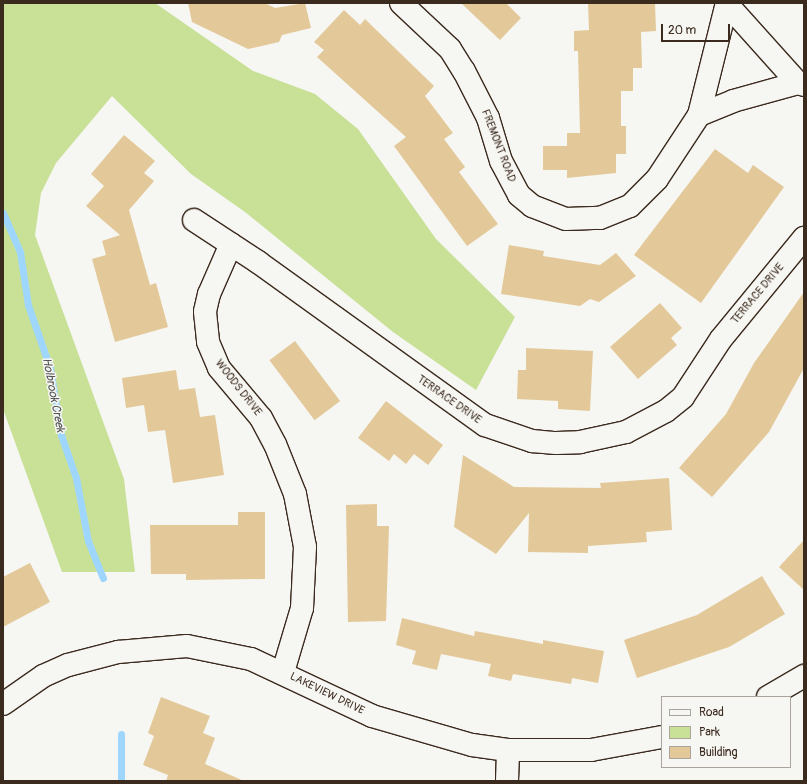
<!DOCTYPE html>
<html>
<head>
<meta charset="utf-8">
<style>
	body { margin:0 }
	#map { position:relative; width:807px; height:784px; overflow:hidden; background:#f6f6f2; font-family:Pangolin,sans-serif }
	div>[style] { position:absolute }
	.green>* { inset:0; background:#c8e197 }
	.stream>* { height:7px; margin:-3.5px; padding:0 3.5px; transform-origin:3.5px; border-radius:3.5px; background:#9fd6fe }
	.building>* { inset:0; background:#e3c999; transform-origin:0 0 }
	.roads { filter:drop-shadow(1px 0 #3b2a1e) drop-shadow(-1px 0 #3b2a1e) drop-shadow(0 1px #3b2a1e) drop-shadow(0 -1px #3b2a1e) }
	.minor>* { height:22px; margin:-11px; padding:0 11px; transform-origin:11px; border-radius:11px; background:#f6f6f2 }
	span { translate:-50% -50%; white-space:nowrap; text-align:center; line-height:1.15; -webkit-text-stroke:3px #f6f6f2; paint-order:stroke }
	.street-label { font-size:11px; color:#3b2a1e }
	.water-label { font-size:12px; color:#545556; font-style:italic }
	.frame { position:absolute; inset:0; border:4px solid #3b2a1e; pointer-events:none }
	.legend { position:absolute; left:661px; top:696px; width:130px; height:72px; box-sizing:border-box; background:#f6f6f2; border:1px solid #aba49d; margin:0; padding:5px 7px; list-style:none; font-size:12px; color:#3b2a1e }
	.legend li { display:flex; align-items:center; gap:8px; height:20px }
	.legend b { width:20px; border:1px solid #aba49d }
	.scale { position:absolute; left:661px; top:24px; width:69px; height:18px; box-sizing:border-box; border:2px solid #3b2a1e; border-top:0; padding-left:5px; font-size:12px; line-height:14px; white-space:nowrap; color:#3b2a1e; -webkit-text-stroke:3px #f6f6f2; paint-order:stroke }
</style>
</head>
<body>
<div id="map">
	<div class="green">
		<div style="clip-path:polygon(3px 3px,155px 3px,253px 71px,315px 94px,358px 129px,436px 239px,515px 317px,476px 390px,393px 332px,245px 212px,191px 174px,112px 96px,56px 163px,41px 193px,35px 235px,124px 479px,135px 572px,62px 572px,3px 409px)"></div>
	</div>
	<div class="stream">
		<div style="left:3px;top:213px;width:43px;rotate:66.4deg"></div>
		<div style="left:20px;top:252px;width:54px;rotate:81.4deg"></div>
		<div style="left:28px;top:305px;width:67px;rotate:70.8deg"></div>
		<div style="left:50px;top:368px;width:68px;rotate:80.7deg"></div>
		<div style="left:61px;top:435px;width:46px;rotate:70.8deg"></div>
		<div style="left:76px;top:478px;width:64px;rotate:79.2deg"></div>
		<div style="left:88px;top:541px;width:40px;rotate:68deg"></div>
		<div style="left:121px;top:734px;width:47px;rotate:90deg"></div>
	</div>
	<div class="building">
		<div style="clip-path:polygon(188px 3px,265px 3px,275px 8px,305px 3px,311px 28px,282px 35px,279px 42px,248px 49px,192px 22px)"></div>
		<div style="clip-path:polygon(461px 3px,506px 3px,521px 18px,500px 40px)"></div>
		<div style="clip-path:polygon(588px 3px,655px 3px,656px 31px,641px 32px,642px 68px,633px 68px,633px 91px,621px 91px,621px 126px,626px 126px,626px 154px,616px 154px,616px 173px,567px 178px,567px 170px,543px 170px,543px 146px,567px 146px,567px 133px,580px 133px,578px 51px,574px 51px,574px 31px,589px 30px)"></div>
		<div style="clip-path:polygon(344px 10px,360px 25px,365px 19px,434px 86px,425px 96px,453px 133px,444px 139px,465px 167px,459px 172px,498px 224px,467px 246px,394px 146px,406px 137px,317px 57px,324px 50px,314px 42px)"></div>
		<div style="clip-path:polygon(124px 135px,155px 161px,144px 173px,154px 181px,129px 210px,150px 285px,156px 283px,168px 327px,115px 342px,92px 259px,106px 255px,102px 241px,120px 235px,86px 206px,104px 186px,91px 174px)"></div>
		<div style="clip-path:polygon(715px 149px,748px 173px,753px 165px,784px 187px,701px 303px,634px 255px)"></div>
		<div style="clip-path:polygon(509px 245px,544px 251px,543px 256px,600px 265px,616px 253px,636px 276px,599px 302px,590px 299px,580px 306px,501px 294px)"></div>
		<div style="clip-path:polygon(804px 292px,804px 368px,769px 432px,712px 497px,679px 468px,726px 414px,754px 363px)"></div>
		<div style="clip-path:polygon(660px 303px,682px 328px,671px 338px,677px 345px,638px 379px,610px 347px)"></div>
		<div style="left:295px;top:341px;width:75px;height:32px;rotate:53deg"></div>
		<div style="clip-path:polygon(526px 348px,593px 351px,590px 411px,558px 409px,558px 401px,517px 399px,518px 370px,526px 370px)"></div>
		<div style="clip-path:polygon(176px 370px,179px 390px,195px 388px,200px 417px,215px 415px,224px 475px,173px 483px,165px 430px,148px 432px,144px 405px,126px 408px,122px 378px)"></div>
		<div style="clip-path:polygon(386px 401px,443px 445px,428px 465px,414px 454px,406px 464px,394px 454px,389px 461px,358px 438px)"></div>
		<div style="clip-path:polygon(463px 455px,514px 487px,601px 488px,600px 483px,669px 478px,672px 530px,646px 532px,647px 542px,588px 546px,588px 553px,528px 552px,529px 513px,496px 554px,454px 527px)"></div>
		<div style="clip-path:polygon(377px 504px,377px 526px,389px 526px,386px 621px,348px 622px,346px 505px)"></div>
		<div style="clip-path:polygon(238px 512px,265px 512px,265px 579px,186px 580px,186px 574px,151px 574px,150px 525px,238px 525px)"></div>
		<div style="clip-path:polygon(804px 540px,804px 590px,779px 567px)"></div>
		<div style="clip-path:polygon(30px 563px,50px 602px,3px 627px,3px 577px)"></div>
		<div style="clip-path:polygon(762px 576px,785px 614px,729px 647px,637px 678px,624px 640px,697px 615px)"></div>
		<div style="clip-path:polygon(402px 618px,474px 636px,475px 631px,543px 644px,543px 640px,604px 651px,598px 683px,572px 678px,571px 684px,513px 674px,511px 681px,488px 676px,491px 664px,441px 654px,437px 670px,412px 664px,416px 651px,396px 645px)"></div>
		<div style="clip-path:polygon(161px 697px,210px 716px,203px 733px,215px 738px,205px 764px,244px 781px,166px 781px,168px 775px,143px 765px,154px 736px,148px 733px)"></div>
	</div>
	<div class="roads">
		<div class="minor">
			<div style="left:401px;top:3px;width:67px;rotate:43.2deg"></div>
			<div style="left:450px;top:49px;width:26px;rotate:58deg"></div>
			<div style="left:464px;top:71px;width:53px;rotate:62.9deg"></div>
			<div style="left:488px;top:118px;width:45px;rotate:73.2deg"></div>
			<div style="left:501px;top:161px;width:38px;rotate:62deg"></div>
			<div style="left:519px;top:195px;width:17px;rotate:40deg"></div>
			<div style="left:532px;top:206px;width:36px;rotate:21deg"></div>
			<div style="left:566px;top:219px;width:34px;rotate:-2deg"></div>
			<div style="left:600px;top:218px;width:32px;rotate:-22deg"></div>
			<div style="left:630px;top:206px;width:38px;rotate:-45deg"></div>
			<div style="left:657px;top:179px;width:77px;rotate:-56.7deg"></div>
			<div style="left:699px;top:115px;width:37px;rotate:-22deg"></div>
			<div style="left:733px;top:101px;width:67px;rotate:-15.5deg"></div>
			<div style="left:727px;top:4px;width:106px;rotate:48.1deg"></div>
			<div style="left:798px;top:83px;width:6px;rotate:18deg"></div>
			<div style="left:699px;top:115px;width:115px;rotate:-76deg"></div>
			<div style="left:194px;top:220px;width:77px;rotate:33.3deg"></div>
			<div style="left:258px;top:262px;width:279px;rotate:35.7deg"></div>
			<div style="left:485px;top:425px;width:50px;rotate:18.8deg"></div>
			<div style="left:532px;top:441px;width:24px;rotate:5deg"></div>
			<div style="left:556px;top:443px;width:24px;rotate:-2deg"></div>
			<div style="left:580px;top:442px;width:47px;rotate:-12.3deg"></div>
			<div style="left:626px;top:432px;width:45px;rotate:-27.7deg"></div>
			<div style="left:666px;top:411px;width:22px;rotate:-39deg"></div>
			<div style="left:683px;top:397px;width:69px;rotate:-56.8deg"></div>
			<div style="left:721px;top:339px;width:131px;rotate:-50.6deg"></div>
			<div style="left:231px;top:244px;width:55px;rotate:113.7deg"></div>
			<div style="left:209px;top:294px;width:18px;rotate:103deg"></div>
			<div style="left:205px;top:312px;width:30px;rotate:84deg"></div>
			<div style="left:208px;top:342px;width:28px;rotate:67deg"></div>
			<div style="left:219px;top:368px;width:65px;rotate:50deg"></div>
			<div style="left:261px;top:418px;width:30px;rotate:62deg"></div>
			<div style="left:275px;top:444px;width:54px;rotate:68.2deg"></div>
			<div style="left:295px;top:494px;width:54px;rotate:79.3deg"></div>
			<div style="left:305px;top:547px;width:61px;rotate:92.8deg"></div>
			<div style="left:302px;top:608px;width:67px;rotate:106.5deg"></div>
			<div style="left:768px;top:697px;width:42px;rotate:-30.3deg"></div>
			<div style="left:3px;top:704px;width:49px;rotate:-35deg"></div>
			<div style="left:43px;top:676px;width:27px;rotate:-24deg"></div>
			<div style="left:68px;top:665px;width:52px;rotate:-14.6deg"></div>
			<div style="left:118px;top:652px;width:69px;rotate:-5deg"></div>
			<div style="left:187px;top:646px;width:65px;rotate:11.5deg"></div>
			<div style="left:251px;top:659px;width:134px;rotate:25.2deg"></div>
			<div style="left:372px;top:716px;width:104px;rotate:16.2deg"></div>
			<div style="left:472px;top:745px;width:36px;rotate:8deg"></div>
			<div style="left:508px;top:750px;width:83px"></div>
			<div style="left:591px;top:750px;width:72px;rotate:-10.4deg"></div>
			<div style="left:507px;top:781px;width:31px;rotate:-88deg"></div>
		</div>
	</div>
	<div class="street-label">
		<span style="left:498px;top:146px;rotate:69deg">FREMONT ROAD</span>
		<span style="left:758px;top:294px;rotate:-50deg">TERRACE DRIVE</span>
		<span style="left:238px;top:388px;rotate:52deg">WOODS DRIVE</span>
		<span style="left:449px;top:400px;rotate:35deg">TERRACE DRIVE</span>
		<span style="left:327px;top:694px;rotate:26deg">LAKEVIEW DRIVE</span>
	</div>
	<div class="water-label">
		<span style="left:53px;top:395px;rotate:79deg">Holbrook Creek</span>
	</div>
	<div class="frame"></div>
	<ul class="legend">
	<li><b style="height:5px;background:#f6f6f2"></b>Road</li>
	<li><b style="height:11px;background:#c8e197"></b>Park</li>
	<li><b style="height:11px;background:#e3c999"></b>Building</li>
	</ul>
	<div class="scale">20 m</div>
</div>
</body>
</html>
